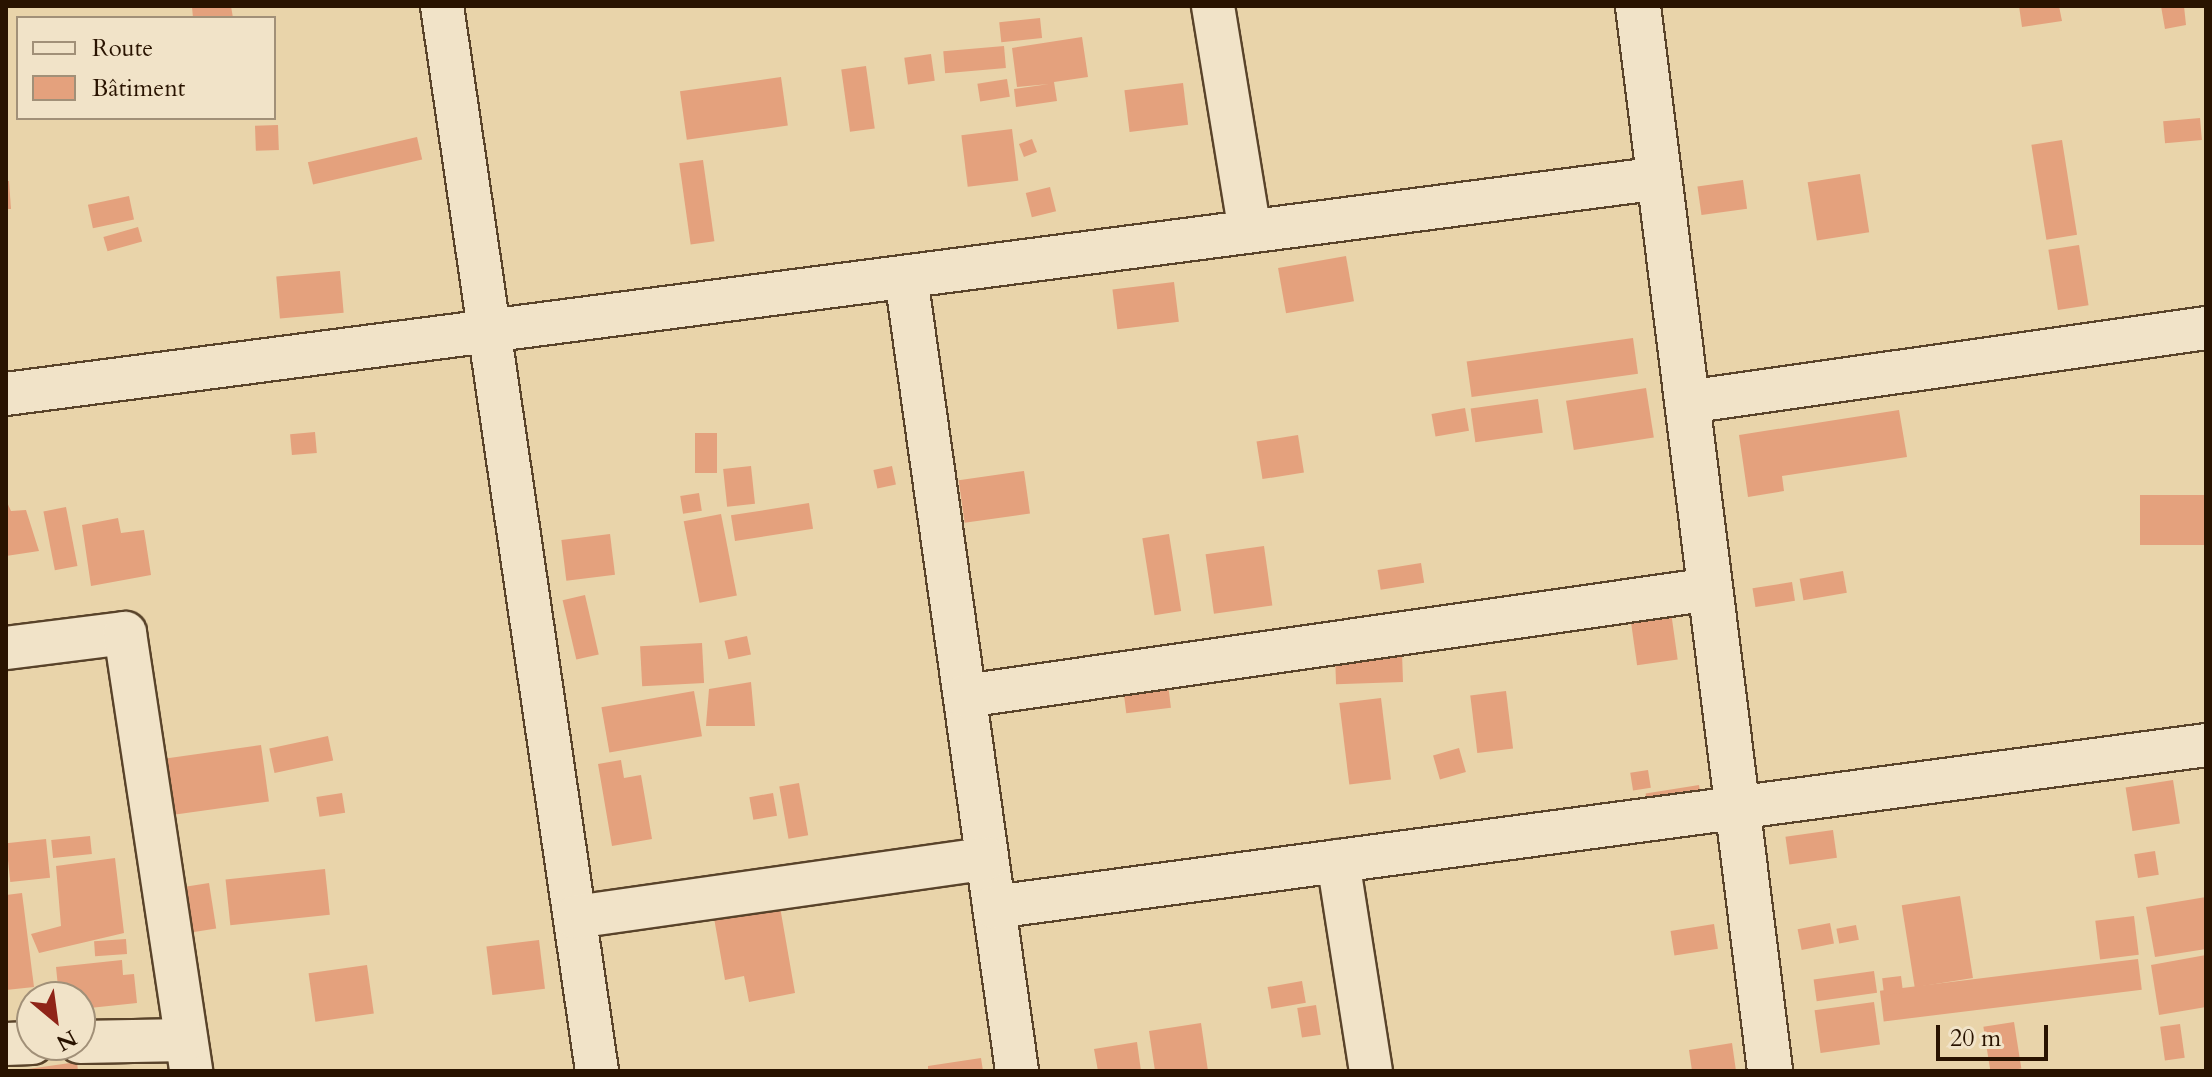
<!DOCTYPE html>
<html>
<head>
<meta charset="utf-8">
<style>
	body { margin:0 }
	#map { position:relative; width:2212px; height:1077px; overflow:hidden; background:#e9d4aa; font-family:Cardo,serif }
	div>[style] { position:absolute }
	.building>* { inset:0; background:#e4a17d; transform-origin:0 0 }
	.roads { filter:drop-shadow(2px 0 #59432a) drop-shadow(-2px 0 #59432a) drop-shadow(0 2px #59432a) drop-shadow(0 -2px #59432a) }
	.street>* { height:42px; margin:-21px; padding:0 21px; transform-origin:21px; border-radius:21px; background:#f1e3c8 }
	.secondary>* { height:44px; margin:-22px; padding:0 22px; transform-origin:22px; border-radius:22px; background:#f1e3c8 }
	span { translate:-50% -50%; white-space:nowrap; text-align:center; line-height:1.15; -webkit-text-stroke:8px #f1e3c8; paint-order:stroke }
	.frame { position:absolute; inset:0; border:8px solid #291300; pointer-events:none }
	.legend { position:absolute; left:16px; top:16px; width:260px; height:104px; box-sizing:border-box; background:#f1e3c8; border:2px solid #a19078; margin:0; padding:10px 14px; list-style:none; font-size:24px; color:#291300 }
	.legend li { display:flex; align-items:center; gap:16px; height:40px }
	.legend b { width:40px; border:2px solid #a19078 }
	.north { position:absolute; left:16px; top:981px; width:80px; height:80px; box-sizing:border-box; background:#f1e3c8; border:2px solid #a19078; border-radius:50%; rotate:151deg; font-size:22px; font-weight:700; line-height:32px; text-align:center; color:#291300 }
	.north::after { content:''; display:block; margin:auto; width:28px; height:36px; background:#8f2418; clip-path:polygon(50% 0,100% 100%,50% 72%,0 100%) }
	.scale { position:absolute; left:1936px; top:1025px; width:112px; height:36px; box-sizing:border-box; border:4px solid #291300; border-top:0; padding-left:10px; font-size:24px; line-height:28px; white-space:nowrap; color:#291300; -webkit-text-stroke:6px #f1e3c8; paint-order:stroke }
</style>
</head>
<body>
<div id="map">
	<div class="building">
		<div style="clip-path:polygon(231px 6px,233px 18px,193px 18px,192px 7px)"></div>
		<div style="clip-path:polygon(2019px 6px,2059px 6px,2062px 21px,2022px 27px)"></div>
		<div style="clip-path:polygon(2161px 6px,2184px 6px,2186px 25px,2165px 29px)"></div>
		<div style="left:1040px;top:18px;width:20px;height:41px;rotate:84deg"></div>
		<div style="clip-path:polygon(1082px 37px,1088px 77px,1054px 82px,1057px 101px,1016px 107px,1014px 89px,1049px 84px,1017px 87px,1012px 48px)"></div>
		<div style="left:1004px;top:46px;width:22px;height:61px;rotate:85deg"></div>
		<div style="left:931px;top:54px;width:27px;height:27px;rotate:82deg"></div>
		<div style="left:866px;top:66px;width:63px;height:25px;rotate:82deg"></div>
		<div style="left:781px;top:77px;width:49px;height:102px;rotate:82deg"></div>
		<div style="left:1007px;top:79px;width:18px;height:30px;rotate:81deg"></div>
		<div style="left:1183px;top:83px;width:42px;height:59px;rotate:83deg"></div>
		<div style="left:2200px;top:118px;width:22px;height:37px;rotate:85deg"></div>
		<div style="left:278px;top:125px;width:25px;height:23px;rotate:88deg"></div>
		<div style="left:1012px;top:129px;width:52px;height:51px;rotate:83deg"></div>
		<div style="left:417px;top:137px;width:23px;height:112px;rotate:77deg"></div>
		<div style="left:1032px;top:139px;width:14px;height:14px;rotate:69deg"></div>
		<div style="left:2062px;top:140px;width:96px;height:31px;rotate:81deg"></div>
		<div style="left:703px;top:160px;width:82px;height:24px;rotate:82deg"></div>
		<div style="left:1860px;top:174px;width:59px;height:53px;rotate:81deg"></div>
		<div style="left:1743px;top:180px;width:29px;height:46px;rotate:82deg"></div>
		<div style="clip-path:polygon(6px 181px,9px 181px,11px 209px,6px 209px)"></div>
		<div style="left:1050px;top:187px;width:25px;height:25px;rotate:76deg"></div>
		<div style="left:129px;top:196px;width:24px;height:42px;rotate:78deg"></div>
		<div style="left:138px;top:227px;width:15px;height:36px;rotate:74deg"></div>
		<div style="left:2079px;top:245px;width:61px;height:31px;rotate:81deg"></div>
		<div style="left:1346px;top:256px;width:46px;height:69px;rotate:80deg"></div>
		<div style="left:340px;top:271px;width:42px;height:64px;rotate:85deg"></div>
		<div style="left:1174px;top:282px;width:40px;height:62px;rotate:83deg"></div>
		<div style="left:1633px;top:338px;width:36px;height:168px;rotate:82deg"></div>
		<div style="left:1646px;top:388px;width:50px;height:81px;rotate:81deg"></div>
		<div style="left:1538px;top:399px;width:34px;height:68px;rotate:82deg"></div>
		<div style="left:1465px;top:408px;width:23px;height:34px;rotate:80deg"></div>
		<div style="clip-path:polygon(1899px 410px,1907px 457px,1782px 476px,1784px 491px,1748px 497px,1739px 435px)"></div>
		<div style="left:315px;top:432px;width:21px;height:25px;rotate:85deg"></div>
		<div style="left:695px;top:433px;width:22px;height:40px"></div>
		<div style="left:1298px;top:435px;width:38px;height:42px;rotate:81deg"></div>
		<div style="left:751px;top:466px;width:38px;height:28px;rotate:84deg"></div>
		<div style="left:892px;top:466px;width:19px;height:19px;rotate:78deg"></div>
		<div style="left:1024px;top:471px;width:43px;height:66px;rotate:82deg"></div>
		<div style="left:699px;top:493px;width:18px;height:19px;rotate:81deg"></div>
		<div style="left:2206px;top:495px;width:50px;height:66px;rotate:90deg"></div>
		<div style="clip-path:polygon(6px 500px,11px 511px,26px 510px,39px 551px,6px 556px)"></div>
		<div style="left:809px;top:503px;width:26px;height:79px;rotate:81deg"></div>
		<div style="left:66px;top:507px;width:60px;height:23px;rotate:79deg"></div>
		<div style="left:721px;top:514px;width:83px;height:38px;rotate:79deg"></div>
		<div style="clip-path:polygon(118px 518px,121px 533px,144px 530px,151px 575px,91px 586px,82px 525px)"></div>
		<div style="left:610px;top:534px;width:41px;height:49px;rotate:83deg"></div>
		<div style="left:1169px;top:534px;width:78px;height:27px;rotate:81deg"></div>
		<div style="left:1264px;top:546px;width:60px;height:59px;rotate:82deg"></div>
		<div style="left:1421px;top:563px;width:20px;height:44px;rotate:81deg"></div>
		<div style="left:1843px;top:571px;width:22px;height:44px;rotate:80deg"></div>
		<div style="left:1792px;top:582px;width:19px;height:40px;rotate:81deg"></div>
		<div style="left:585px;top:595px;width:61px;height:23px;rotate:77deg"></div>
		<div style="left:1671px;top:612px;width:48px;height:41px;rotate:82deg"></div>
		<div style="left:747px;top:636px;width:19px;height:23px;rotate:78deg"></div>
		<div style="left:702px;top:643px;width:40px;height:62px;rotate:87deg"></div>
		<div style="left:1402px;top:653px;width:29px;height:67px;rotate:88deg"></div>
		<div style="clip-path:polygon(751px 682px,755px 726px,706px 726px,709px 689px)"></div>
		<div style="left:1168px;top:684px;width:24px;height:45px;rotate:83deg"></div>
		<div style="left:694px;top:691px;width:46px;height:94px;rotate:80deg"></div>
		<div style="left:1506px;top:691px;width:58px;height:36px;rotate:83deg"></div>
		<div style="left:1381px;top:698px;width:82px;height:42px;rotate:83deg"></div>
		<div style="left:328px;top:736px;width:25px;height:60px;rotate:78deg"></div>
		<div style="left:261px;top:745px;width:57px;height:98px;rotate:82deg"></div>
		<div style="left:1459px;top:748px;width:25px;height:27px;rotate:74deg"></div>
		<div style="clip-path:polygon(621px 760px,624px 778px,641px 775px,652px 839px,612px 846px,598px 764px)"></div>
		<div style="left:1648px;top:770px;width:18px;height:18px;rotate:81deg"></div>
		<div style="left:2173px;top:780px;width:44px;height:48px;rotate:81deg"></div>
		<div style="left:799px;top:783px;width:53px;height:20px;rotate:80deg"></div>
		<div style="left:1699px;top:785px;width:24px;height:54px;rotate:81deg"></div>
		<div style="left:342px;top:793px;width:20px;height:26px;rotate:81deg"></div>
		<div style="left:773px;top:793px;width:23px;height:24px;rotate:80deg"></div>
		<div style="left:1833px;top:830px;width:28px;height:48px;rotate:82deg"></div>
		<div style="left:90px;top:836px;width:18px;height:39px;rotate:84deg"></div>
		<div style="left:46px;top:839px;width:39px;height:40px;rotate:84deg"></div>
		<div style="left:2155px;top:851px;width:24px;height:21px;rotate:81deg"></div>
		<div style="clip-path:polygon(115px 858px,124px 933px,39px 953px,31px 934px,61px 926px,56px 866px)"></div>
		<div style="left:325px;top:869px;width:46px;height:100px;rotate:84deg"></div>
		<div style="left:209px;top:883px;width:46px;height:24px;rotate:81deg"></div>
		<div style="clip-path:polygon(22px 893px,34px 987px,6px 990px,6px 895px)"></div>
		<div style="left:1960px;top:896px;width:83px;height:59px;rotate:81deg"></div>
		<div style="clip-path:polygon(2206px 897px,2206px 949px,2155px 957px,2146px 907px)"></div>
		<div style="clip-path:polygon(780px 907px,795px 993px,749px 1002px,744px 976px,725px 980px,714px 918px)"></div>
		<div style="left:2134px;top:916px;width:39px;height:39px;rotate:83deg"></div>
		<div style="left:1830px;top:923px;width:21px;height:33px;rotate:79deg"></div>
		<div style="left:1714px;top:924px;width:25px;height:44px;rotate:81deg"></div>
		<div style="left:1856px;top:925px;width:15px;height:20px;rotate:79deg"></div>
		<div style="left:126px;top:939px;width:15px;height:32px;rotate:86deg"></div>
		<div style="left:539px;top:940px;width:49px;height:53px;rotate:83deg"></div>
		<div style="clip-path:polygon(2206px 955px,2206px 1007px,2159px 1015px,2151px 965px)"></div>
		<div style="left:2138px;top:959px;width:31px;height:260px;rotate:83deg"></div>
		<div style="clip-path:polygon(122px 960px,123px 975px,134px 974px,137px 1003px,80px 1009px,80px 997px,59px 997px,56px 967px)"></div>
		<div style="left:367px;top:965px;width:49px;height:59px;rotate:82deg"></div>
		<div style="left:1874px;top:971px;width:22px;height:61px;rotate:82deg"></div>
		<div style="left:1901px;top:976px;width:17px;height:19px;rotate:83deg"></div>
		<div style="left:1302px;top:981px;width:22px;height:35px;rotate:80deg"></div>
		<div style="left:1874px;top:1002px;width:43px;height:60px;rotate:82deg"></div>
		<div style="left:1316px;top:1005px;width:30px;height:19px;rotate:81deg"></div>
		<div style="left:2014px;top:1022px;width:47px;height:31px;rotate:81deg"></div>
		<div style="clip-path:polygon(1201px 1023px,1208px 1071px,1155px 1071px,1149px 1031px)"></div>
		<div style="left:2180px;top:1024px;width:34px;height:20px;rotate:82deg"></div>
		<div style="clip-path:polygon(1137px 1042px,1141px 1071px,1098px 1071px,1094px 1049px)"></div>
		<div style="clip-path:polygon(1732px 1043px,1736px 1071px,1692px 1071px,1689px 1050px)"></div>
		<div style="clip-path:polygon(981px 1058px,983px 1071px,928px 1071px,928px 1066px)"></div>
		<div style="clip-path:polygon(77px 1062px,78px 1071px,28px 1071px,28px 1069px)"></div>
	</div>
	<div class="roads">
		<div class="street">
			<div style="left:442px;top:6px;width:1076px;rotate:81.72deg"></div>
			<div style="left:1213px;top:6px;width:228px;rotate:80.7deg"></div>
			<div style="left:906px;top:277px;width:802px;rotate:82.04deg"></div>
			<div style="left:6px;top:394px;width:1667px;rotate:-7.44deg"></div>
			<div style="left:1687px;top:402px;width:524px;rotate:-8.11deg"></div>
			<div style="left:6px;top:648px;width:120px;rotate:-7.2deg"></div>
			<div style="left:125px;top:633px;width:443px;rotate:81.4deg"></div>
			<div style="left:965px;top:696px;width:754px;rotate:-8.16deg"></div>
			<div style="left:1338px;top:861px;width:213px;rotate:81.1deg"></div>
			<div style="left:994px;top:907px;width:1223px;rotate:-7.61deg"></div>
			<div style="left:575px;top:917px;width:416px;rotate:-8.1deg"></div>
			<div style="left:80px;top:1042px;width:106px;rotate:-1.1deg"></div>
			<div style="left:6px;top:1044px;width:26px;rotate:-2deg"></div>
		</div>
		<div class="secondary">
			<div style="left:1638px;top:6px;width:1073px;rotate:82.93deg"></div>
		</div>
	</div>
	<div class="frame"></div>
	<ul class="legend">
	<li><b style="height:10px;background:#f1e3c8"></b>Route</li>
	<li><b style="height:22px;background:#e4a17d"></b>Bâtiment</li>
	</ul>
	<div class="north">N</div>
	<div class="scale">20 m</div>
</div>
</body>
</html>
